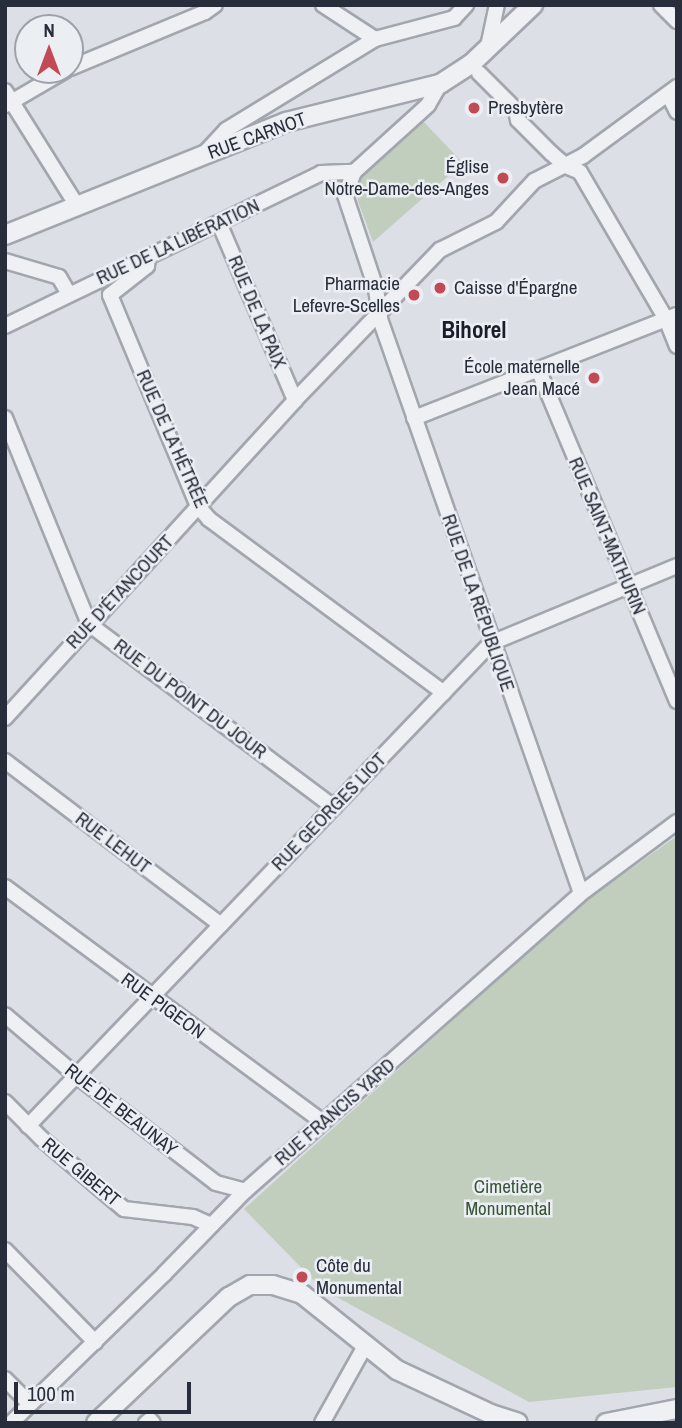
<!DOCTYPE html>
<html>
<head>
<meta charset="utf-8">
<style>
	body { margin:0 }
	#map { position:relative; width:682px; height:1428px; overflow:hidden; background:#dcdfe5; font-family:"Archivo Narrow",sans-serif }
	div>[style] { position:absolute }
	.green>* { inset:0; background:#c1cebe }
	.roads { filter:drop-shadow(2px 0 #a2a6ae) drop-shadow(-2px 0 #a2a6ae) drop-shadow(0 2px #a2a6ae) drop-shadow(0 -2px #a2a6ae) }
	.minor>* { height:14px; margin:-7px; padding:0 7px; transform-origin:7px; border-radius:7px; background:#eff0f4 }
	.tertiary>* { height:18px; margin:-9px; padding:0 9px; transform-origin:9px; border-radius:9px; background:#eff0f4 }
	.dots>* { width:19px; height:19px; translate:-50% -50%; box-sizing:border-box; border:4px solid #ebeef3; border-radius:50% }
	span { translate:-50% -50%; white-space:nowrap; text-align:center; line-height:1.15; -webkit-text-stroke:5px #ebeef3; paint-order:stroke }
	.poi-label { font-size:19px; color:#272d3a }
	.left { translate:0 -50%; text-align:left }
	.right { translate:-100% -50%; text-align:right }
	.street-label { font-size:19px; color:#272d3a }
	.park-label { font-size:19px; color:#3a5536 }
	.quarter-label { font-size:23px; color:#1a1e2b; font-weight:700 }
	.frame { position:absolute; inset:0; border:7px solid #272d3a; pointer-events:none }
	.north { position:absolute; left:14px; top:14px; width:70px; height:70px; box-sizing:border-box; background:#ebeef3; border:2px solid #9da1a9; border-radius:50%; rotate:0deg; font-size:19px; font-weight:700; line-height:28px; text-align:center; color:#272d3a }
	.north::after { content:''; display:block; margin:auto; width:24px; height:32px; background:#c24a54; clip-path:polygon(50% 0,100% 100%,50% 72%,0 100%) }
	.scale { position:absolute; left:14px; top:1382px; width:177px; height:32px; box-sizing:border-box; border:4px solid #272d3a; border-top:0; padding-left:9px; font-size:21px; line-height:24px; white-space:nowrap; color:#272d3a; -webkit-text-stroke:5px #ebeef3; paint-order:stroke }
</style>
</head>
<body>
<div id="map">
	<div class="green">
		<div style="clip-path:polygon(422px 120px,463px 163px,373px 242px,358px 201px,357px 186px,364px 174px)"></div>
		<div style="clip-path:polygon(677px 836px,677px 1387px,529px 1402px,322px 1289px,244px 1209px,581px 904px)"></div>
	</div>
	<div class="roads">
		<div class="minor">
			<div style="left:323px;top:5px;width:62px;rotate:33.2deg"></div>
			<div style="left:375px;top:39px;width:82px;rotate:-14.9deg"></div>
			<div style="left:454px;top:18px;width:18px;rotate:-47deg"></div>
			<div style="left:661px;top:5px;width:23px;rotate:45deg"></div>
			<div style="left:491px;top:47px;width:5px;rotate:-112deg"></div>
			<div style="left:489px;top:42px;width:38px;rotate:-78deg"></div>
			<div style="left:70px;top:68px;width:146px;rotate:-22.5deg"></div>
			<div style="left:205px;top:12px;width:12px;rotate:-35deg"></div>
			<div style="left:479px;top:73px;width:52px;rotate:45deg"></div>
			<div style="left:516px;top:110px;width:10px;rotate:79deg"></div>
			<div style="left:518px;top:120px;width:47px;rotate:45deg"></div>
			<div style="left:551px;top:153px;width:20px;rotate:41deg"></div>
			<div style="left:566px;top:166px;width:15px;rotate:23deg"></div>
			<div style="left:580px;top:172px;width:170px;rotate:59.7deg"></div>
			<div style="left:666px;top:319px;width:29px;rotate:68deg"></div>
			<div style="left:440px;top:84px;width:24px;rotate:120deg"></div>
			<div style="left:428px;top:105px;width:100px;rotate:137.8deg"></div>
			<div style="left:354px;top:172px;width:25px;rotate:111deg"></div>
			<div style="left:345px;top:195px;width:99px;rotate:71.7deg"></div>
			<div style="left:376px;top:289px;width:30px;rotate:82deg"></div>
			<div style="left:380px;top:319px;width:608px;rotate:70.7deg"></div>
			<div style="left:5px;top:91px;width:136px;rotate:57.9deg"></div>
			<div style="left:668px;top:94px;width:20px;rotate:63deg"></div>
			<div style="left:6px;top:105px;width:69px;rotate:-30.3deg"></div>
			<div style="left:203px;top:155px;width:34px;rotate:-47deg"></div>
			<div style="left:226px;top:130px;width:175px;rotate:-31.4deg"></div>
			<div style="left:219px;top:223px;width:193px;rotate:66.8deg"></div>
			<div style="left:148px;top:257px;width:9px;rotate:96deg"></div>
			<div style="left:147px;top:266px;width:47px;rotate:141.9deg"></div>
			<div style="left:110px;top:295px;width:229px;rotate:67.4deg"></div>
			<div style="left:198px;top:506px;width:17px;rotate:50deg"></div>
			<div style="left:209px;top:519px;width:292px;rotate:36.5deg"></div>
			<div style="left:5px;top:261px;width:56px;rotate:16.5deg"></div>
			<div style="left:59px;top:277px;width:20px;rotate:60deg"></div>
			<div style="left:5px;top:326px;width:351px;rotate:-25.8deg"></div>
			<div style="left:321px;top:173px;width:33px;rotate:-2deg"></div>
			<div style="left:538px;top:369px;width:360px;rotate:67.3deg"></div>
			<div style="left:5px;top:418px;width:222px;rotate:67.8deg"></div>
			<div style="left:89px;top:624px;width:306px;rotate:36.8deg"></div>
			<div style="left:414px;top:418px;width:282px;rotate:-21.4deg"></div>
			<div style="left:5px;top:718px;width:430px;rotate:-47.6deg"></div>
			<div style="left:295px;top:400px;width:209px;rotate:-46deg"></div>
			<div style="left:440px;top:250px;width:63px;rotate:-26.6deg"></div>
			<div style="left:496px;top:222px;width:56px;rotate:-47.2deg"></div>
			<div style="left:534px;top:181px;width:55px;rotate:-27deg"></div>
			<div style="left:583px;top:156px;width:117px;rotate:-36.3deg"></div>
			<div style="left:5px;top:761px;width:271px;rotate:37.2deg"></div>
			<div style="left:5px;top:887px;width:395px;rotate:36.5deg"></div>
			<div style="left:5px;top:1015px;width:94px;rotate:40.3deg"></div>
			<div style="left:77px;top:1076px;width:175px;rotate:37.6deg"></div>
			<div style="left:216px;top:1183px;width:30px;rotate:15deg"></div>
			<div style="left:5px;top:1102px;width:52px;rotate:45deg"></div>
			<div style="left:42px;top:1139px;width:108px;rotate:40.5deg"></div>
			<div style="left:124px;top:1209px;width:69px;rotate:6.6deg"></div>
			<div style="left:193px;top:1217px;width:20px;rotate:24deg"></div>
			<div style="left:28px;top:1126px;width:669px;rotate:-46.21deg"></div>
			<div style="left:491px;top:643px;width:201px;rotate:-22.5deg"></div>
			<div style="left:5px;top:1250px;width:129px;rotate:45.6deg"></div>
			<div style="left:5px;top:1379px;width:35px;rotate:45deg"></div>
			<div style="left:11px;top:1423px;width:214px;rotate:-44.2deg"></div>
			<div style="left:164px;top:1274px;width:116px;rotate:-45.7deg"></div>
			<div style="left:245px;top:1191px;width:446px;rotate:-41.5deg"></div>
			<div style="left:579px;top:895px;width:122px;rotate:-36.7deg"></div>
			<div style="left:146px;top:1423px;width:5px;rotate:-37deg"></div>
			<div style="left:150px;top:1420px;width:4px;rotate:45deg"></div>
			<div style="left:322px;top:1423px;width:88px;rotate:-60.8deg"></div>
		</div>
		<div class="tertiary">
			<div style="left:5px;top:235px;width:303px;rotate:-21.9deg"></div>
			<div style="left:286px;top:122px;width:159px;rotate:-13.9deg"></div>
			<div style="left:440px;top:84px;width:37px;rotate:-33deg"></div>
			<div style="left:471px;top:64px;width:86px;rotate:-43.6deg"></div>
			<div style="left:96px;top:1423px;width:183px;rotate:-43.5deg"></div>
			<div style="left:229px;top:1297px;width:24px;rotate:-30deg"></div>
			<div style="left:250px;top:1285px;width:23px"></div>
			<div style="left:273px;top:1285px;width:30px;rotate:17deg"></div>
			<div style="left:302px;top:1294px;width:122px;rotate:38.7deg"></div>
			<div style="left:397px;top:1370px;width:104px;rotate:25.1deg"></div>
			<div style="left:491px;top:1414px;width:28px;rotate:18deg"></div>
			<div style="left:606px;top:1423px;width:72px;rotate:-11.2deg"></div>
		</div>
	</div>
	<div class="dots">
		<div style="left:474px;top:108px;background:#c24a54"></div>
		<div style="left:503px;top:178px;background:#c24a54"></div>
		<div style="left:440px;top:288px;background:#c24a54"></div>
		<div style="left:414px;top:295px;background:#c24a54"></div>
		<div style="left:594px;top:378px;background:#c24a54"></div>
		<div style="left:302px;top:1277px;background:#c24a54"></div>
	</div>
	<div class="poi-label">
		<span class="left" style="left:488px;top:108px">Presbytère</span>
		<span class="right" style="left:489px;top:178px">Église<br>Notre-Dame-des-Anges</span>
		<span class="right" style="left:400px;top:295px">Pharmacie<br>Lefevre-Scelles</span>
		<span class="left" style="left:454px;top:288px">Caisse d'Épargne</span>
		<span class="right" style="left:580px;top:378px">École maternelle<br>Jean Macé</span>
		<span class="left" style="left:316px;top:1277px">Côte du<br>Monumental</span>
	</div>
	<div class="street-label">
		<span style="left:257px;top:136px;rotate:-20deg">RUE CARNOT</span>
		<span style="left:178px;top:242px;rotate:-25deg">RUE DE LA LIBÉRATION</span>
		<span style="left:257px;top:312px;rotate:67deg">RUE DE LA PAIX</span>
		<span style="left:172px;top:439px;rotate:66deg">RUE DE LA HÊTRÉE</span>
		<span style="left:607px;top:536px;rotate:67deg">RUE SAINT-MATHURIN</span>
		<span style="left:120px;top:592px;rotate:-47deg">RUE D'ÉTANCOURT</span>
		<span style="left:478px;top:603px;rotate:71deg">RUE DE LA RÉPUBLIQUE</span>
		<span style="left:190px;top:699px;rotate:37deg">RUE DU POINT DU JOUR</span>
		<span style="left:329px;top:812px;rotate:-46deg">RUE GEORGES LIOT</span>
		<span style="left:113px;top:843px;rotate:37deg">RUE LEHUT</span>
		<span style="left:163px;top:1006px;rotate:36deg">RUE PIGEON</span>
		<span style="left:121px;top:1110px;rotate:38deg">RUE DE BEAUNAY</span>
		<span style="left:335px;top:1112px;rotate:-41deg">RUE FRANCIS YARD</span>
		<span style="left:81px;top:1172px;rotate:40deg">RUE GIBERT</span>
	</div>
	<div class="park-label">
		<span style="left:508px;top:1198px">Cimetière<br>Monumental</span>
	</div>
	<div class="quarter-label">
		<span style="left:474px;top:330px">Bihorel</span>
	</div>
	<div class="frame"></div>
	<div class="north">N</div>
	<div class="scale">100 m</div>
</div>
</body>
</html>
